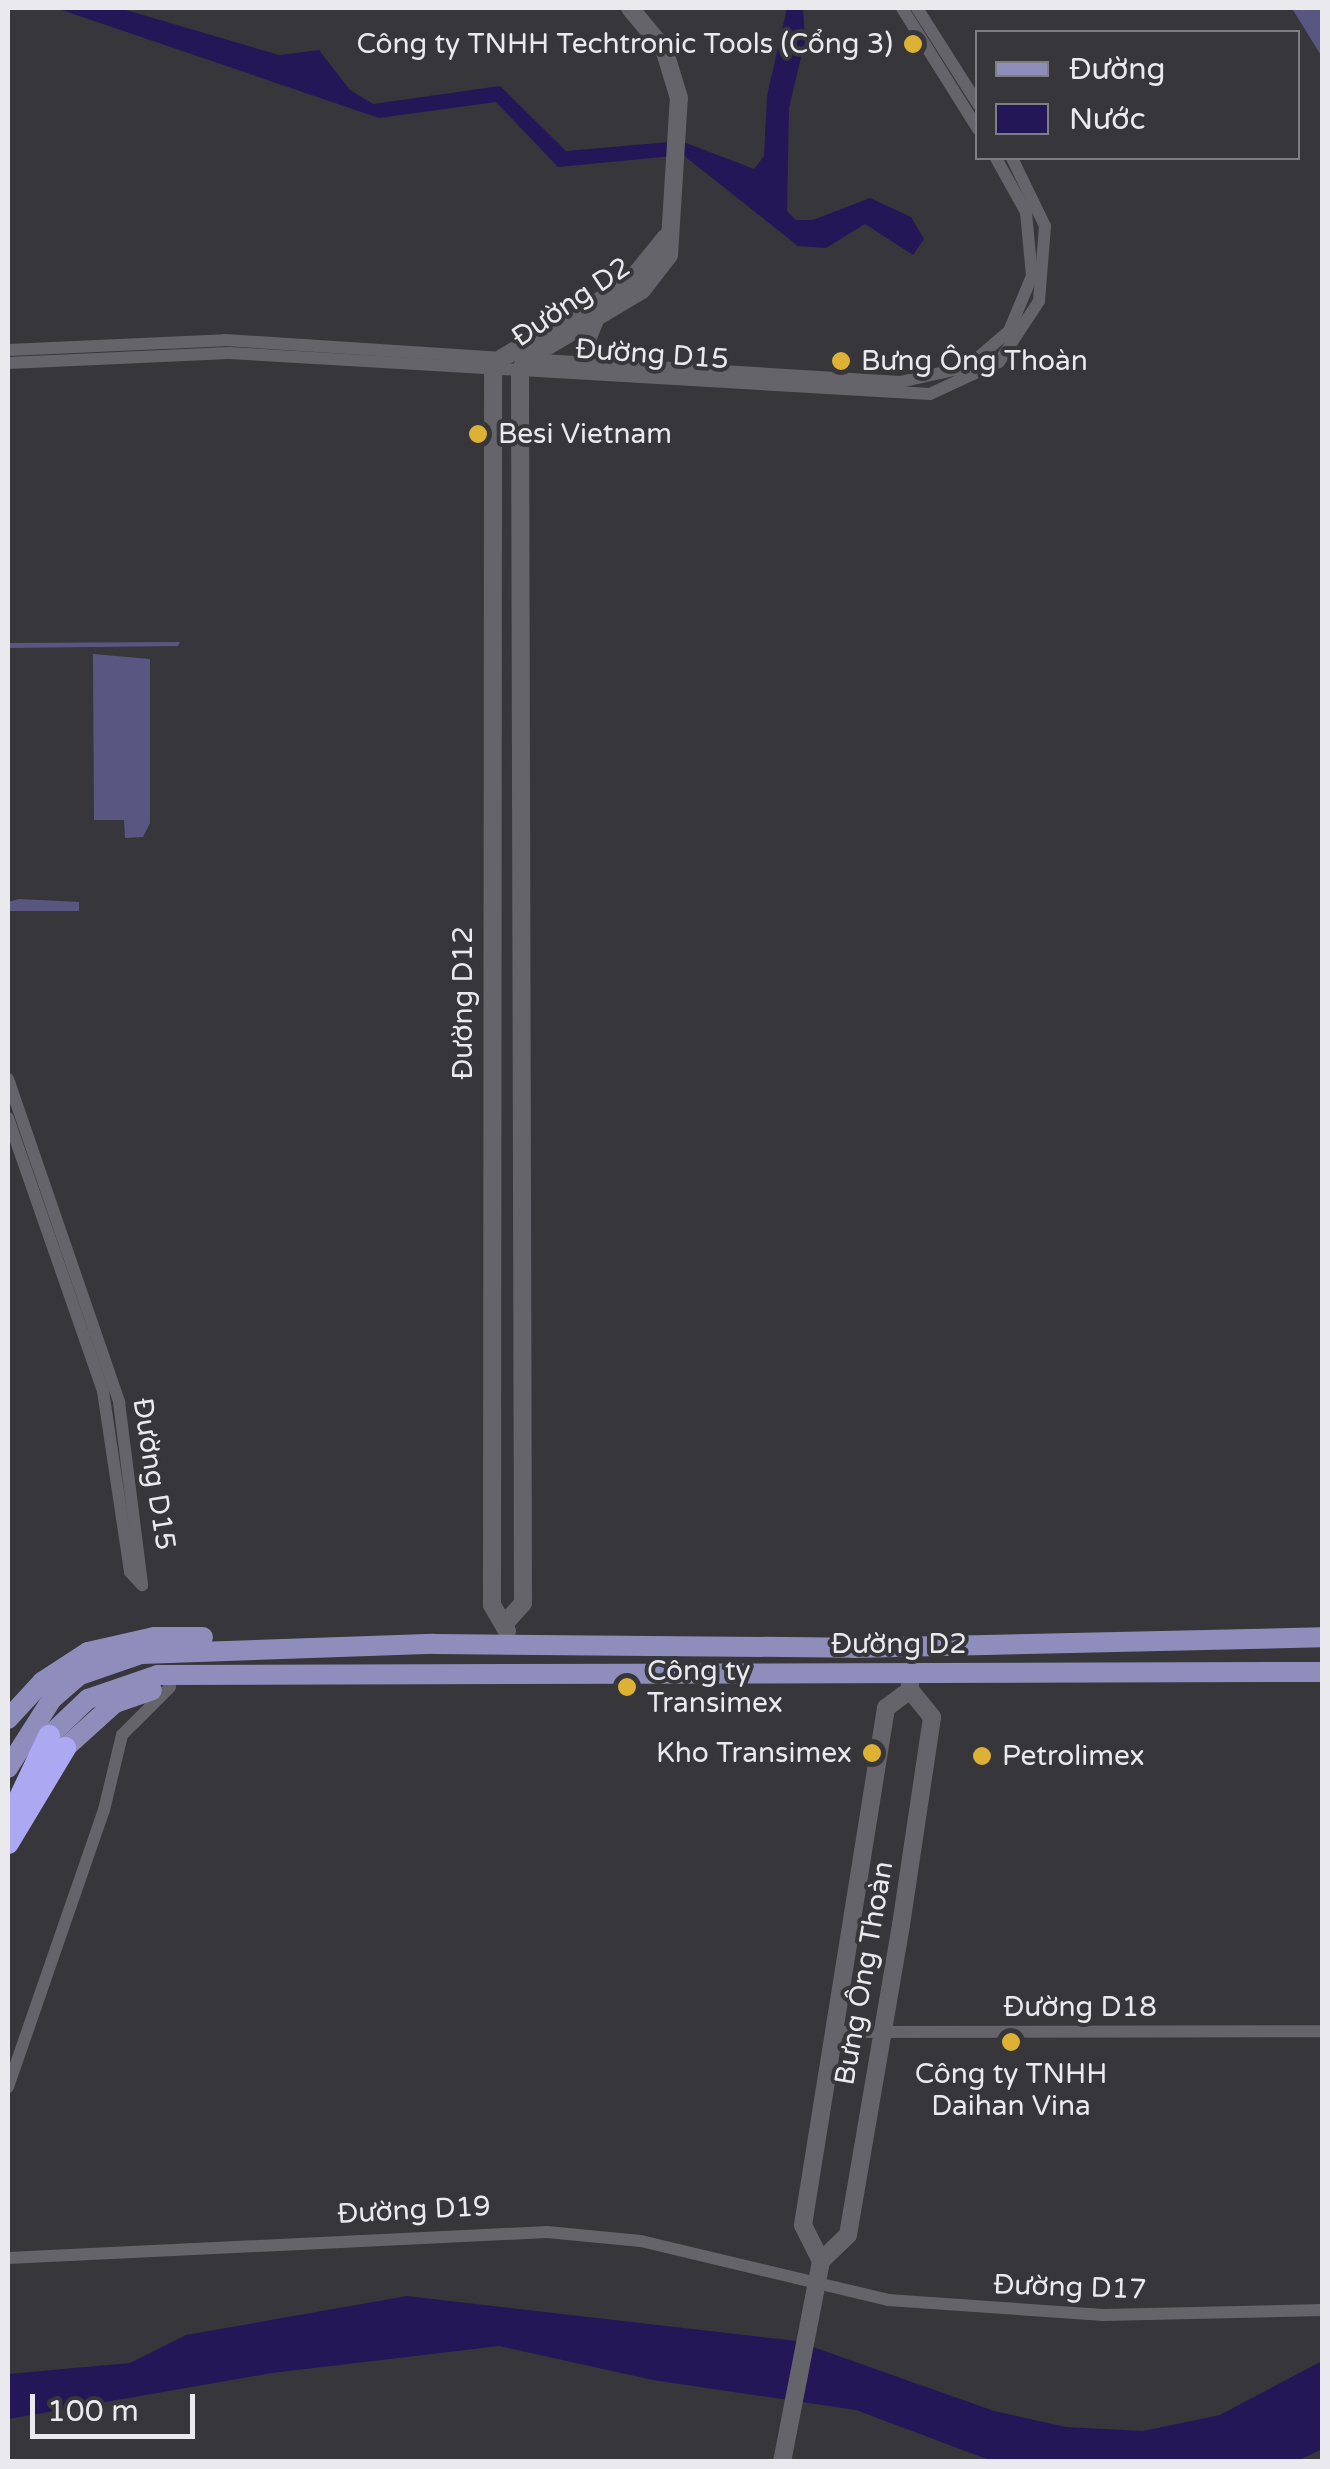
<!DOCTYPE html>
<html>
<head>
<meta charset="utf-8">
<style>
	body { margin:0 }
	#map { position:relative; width:1330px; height:2469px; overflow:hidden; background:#36363b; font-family:"Varela Round",sans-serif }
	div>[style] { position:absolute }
	.green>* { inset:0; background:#595781 }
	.water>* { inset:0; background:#241757 }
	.street>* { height:12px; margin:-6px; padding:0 6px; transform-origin:6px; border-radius:6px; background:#64646a }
	.secondary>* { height:18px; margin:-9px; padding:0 9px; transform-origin:9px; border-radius:9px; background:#64646a }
	.primary>* { height:20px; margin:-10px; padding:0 10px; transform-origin:10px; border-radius:10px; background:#8f8dbc }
	.highway>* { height:22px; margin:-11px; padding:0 11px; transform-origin:11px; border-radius:11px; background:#aca8f2 }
	.dots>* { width:28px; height:28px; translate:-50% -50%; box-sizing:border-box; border:5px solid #36363b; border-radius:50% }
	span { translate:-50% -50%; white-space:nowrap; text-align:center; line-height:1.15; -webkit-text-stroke:8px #36363b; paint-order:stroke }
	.poi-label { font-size:28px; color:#eaeaee }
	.right { translate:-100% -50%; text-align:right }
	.left { translate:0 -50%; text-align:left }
	.street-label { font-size:28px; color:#eaeaee }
	.frame { position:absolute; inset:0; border:10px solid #eaeaee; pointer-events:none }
	.legend { position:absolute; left:975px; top:30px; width:325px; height:130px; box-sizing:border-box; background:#36363b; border:2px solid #7e7e83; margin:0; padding:12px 18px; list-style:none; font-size:30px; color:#eaeaee }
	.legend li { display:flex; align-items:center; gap:20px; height:50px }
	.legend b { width:50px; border:2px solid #7e7e83 }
	.scale { position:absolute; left:30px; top:2394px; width:165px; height:45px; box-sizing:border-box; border:5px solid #eaeaee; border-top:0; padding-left:12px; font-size:30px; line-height:35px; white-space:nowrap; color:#eaeaee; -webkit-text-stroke:8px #36363b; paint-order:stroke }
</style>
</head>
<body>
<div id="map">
	<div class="green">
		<div style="clip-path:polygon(1291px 8px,1322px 8px,1322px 57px,1293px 10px)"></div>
		<div style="clip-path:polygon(180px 642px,178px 646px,8px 648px,8px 643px)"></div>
		<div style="clip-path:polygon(93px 654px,150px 659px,150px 823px,143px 837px,125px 838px,124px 820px,94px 820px)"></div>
		<div style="clip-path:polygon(19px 899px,79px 902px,79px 911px,8px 911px,8px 902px)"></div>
	</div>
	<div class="water">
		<div style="clip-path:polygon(56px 8px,119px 8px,279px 55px,319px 50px,350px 90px,373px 104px,500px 86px,566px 151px,681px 141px,754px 169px,764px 156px,767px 96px,787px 8px,803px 8px,805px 41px,789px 108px,787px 211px,796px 220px,813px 220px,870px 198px,911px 217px,924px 239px,913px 255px,865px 224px,826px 248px,798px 246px,683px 155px,558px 167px,496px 102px,379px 118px)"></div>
		<div style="clip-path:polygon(407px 2296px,796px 2341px,994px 2411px,1066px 2427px,1143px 2431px,1220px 2415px,1322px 2361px,1322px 2449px,1295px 2462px,992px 2461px,856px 2410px,653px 2380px,499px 2346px,272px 2373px,8px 2419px,8px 2374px,130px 2363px,186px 2335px)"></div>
	</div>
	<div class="street">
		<div style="left:902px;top:8px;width:143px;rotate:57.9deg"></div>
		<div style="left:917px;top:8px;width:114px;rotate:57.6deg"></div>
		<div style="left:8px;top:350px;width:217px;rotate:-2.6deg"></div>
		<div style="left:225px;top:340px;width:282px;rotate:3.7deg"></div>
		<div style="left:526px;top:359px;width:375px;rotate:3.5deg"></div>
		<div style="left:900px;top:382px;width:69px;rotate:-12.6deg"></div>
		<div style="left:967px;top:367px;width:55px;rotate:-40.6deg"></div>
		<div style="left:1009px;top:331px;width:60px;rotate:-67.3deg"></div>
		<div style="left:1032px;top:276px;width:64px;rotate:-95.4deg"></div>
		<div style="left:1026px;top:212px;width:62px;rotate:-119.1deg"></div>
		<div style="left:8px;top:363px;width:221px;rotate:-2.6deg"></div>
		<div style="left:229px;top:353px;width:702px;rotate:3.35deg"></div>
		<div style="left:930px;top:394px;width:76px;rotate:-24.9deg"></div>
		<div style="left:999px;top:362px;width:73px;rotate:-56.7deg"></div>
		<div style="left:1039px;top:301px;width:75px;rotate:-85.4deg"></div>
		<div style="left:1045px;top:226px;width:76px;rotate:-115.9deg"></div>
		<div style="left:8px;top:1079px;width:342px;rotate:71deg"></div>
		<div style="left:119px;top:1402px;width:184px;rotate:82.8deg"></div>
		<div style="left:8px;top:1118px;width:289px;rotate:70.8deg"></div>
		<div style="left:103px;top:1391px;width:183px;rotate:81.5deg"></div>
		<div style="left:130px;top:1572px;width:18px;rotate:47deg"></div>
		<div style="left:837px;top:2032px;width:485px;rotate:-0.1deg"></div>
		<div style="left:8px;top:2087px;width:293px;rotate:-70.9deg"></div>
		<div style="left:104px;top:1810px;width:77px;rotate:-76.5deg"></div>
		<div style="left:122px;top:1735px;width:68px;rotate:-45deg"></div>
		<div style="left:8px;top:2258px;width:540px;rotate:-2.76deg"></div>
		<div style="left:547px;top:2232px;width:94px;rotate:5.5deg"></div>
		<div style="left:641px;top:2241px;width:254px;rotate:13.4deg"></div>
		<div style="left:888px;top:2300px;width:216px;rotate:4deg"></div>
		<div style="left:1103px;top:2315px;width:219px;rotate:-1.3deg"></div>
	</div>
	<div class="secondary">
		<div style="left:595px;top:320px;width:24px;rotate:112deg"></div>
		<div style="left:586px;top:342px;width:28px;rotate:51deg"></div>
		<div style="left:507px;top:1621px;width:24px;rotate:-48deg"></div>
		<div style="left:523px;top:1603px;width:1232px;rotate:-90.14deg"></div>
		<div style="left:520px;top:371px;width:13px;rotate:-63deg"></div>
		<div style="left:526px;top:359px;width:135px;rotate:-30.7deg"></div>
		<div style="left:642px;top:290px;width:44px;rotate:-52.4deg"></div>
		<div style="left:669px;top:255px;width:157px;rotate:-86.4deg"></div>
		<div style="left:679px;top:98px;width:51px;rotate:-107deg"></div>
		<div style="left:664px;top:49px;width:53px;rotate:-129.7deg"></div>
		<div style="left:507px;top:1631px;width:30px;rotate:-120deg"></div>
		<div style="left:492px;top:1605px;width:1236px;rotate:-89.95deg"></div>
		<div style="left:493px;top:369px;width:14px;rotate:-51deg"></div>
		<div style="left:502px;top:358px;width:146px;rotate:-30.4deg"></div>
		<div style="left:628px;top:284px;width:60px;rotate:-51deg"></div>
		<div style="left:821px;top:2261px;width:37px;rotate:-44deg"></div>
		<div style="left:848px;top:2235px;width:314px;rotate:-80.3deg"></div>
		<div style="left:901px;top:1925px;width:210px;rotate:-81.5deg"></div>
		<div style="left:932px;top:1717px;width:35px;rotate:-129deg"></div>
		<div style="left:910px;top:1690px;width:12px;rotate:-90deg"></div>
		<div style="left:782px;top:2462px;width:205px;rotate:-79deg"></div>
		<div style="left:821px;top:2261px;width:40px;rotate:-116.6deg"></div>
		<div style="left:803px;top:2225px;width:524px;rotate:-80.88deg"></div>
		<div style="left:886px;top:1708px;width:30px;rotate:-37deg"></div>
	</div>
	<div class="primary">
		<div style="left:8px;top:1719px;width:50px;rotate:-47.4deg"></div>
		<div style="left:42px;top:1682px;width:55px;rotate:-33.1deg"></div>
		<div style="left:88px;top:1652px;width:68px;rotate:-12.8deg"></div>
		<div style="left:154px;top:1637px;width:49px"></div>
		<div style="left:49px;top:1736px;width:54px;rotate:-43.5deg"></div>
		<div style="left:88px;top:1699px;width:74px;rotate:-18.9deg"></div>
		<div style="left:158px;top:1675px;width:1164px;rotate:-0.15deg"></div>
		<div style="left:65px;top:1748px;width:67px;rotate:-42deg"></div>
		<div style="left:115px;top:1703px;width:39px;rotate:-19deg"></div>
		<div style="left:8px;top:1768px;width:82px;rotate:-57.5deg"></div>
		<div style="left:52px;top:1699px;width:37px;rotate:-41deg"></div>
		<div style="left:80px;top:1675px;width:65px;rotate:-19deg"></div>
		<div style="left:141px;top:1654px;width:293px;rotate:-2deg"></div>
		<div style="left:434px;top:1644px;width:419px;rotate:0.5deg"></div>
		<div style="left:853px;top:1648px;width:469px;rotate:-1.3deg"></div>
	</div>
	<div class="highway">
		<div style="left:14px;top:1810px;width:82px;rotate:-64.7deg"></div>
		<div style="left:8px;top:1843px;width:111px;rotate:-59deg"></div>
	</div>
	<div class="dots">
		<div style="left:913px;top:44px;background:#ddb133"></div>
		<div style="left:841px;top:361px;background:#ddb133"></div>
		<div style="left:478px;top:434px;background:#ddb133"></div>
		<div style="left:627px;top:1687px;background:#ddb133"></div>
		<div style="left:872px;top:1753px;background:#ddb133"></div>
		<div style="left:982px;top:1756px;background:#ddb133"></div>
		<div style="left:1011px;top:2042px;background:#ddb133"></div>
	</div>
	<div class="poi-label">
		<span class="right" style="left:893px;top:44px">Công ty TNHH Techtronic Tools (Cổng 3)</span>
		<span class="left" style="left:861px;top:361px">Bưng Ông Thoàn</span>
		<span class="left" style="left:498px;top:434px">Besi Vietnam</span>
		<span class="left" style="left:647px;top:1687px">Công ty<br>Transimex</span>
		<span class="right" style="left:852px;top:1753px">Kho Transimex</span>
		<span class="left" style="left:1002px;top:1756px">Petrolimex</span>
		<span style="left:1011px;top:2090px">Công ty TNHH<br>Daihan Vina</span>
	</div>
	<div class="street-label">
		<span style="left:571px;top:302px;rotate:-34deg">Đường D2</span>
		<span style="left:652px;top:354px;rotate:4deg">Đường D15</span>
		<span style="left:463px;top:1003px;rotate:-90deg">Đường D12</span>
		<span style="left:154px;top:1474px;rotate:81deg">Đường D15</span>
		<span style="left:899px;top:1644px">Đường D2</span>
		<span style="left:864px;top:1973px;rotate:-80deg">Bưng Ông Thoàn</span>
		<span style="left:1080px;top:2007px">Đường D18</span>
		<span style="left:414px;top:2210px;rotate:-3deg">Đường D19</span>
		<span style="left:1070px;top:2287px;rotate:2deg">Đường D17</span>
	</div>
	<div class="frame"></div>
	<ul class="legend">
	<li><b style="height:12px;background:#8f8dbc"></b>Đường</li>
	<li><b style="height:28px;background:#241757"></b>Nước</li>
	</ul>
	<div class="scale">100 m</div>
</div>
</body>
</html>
